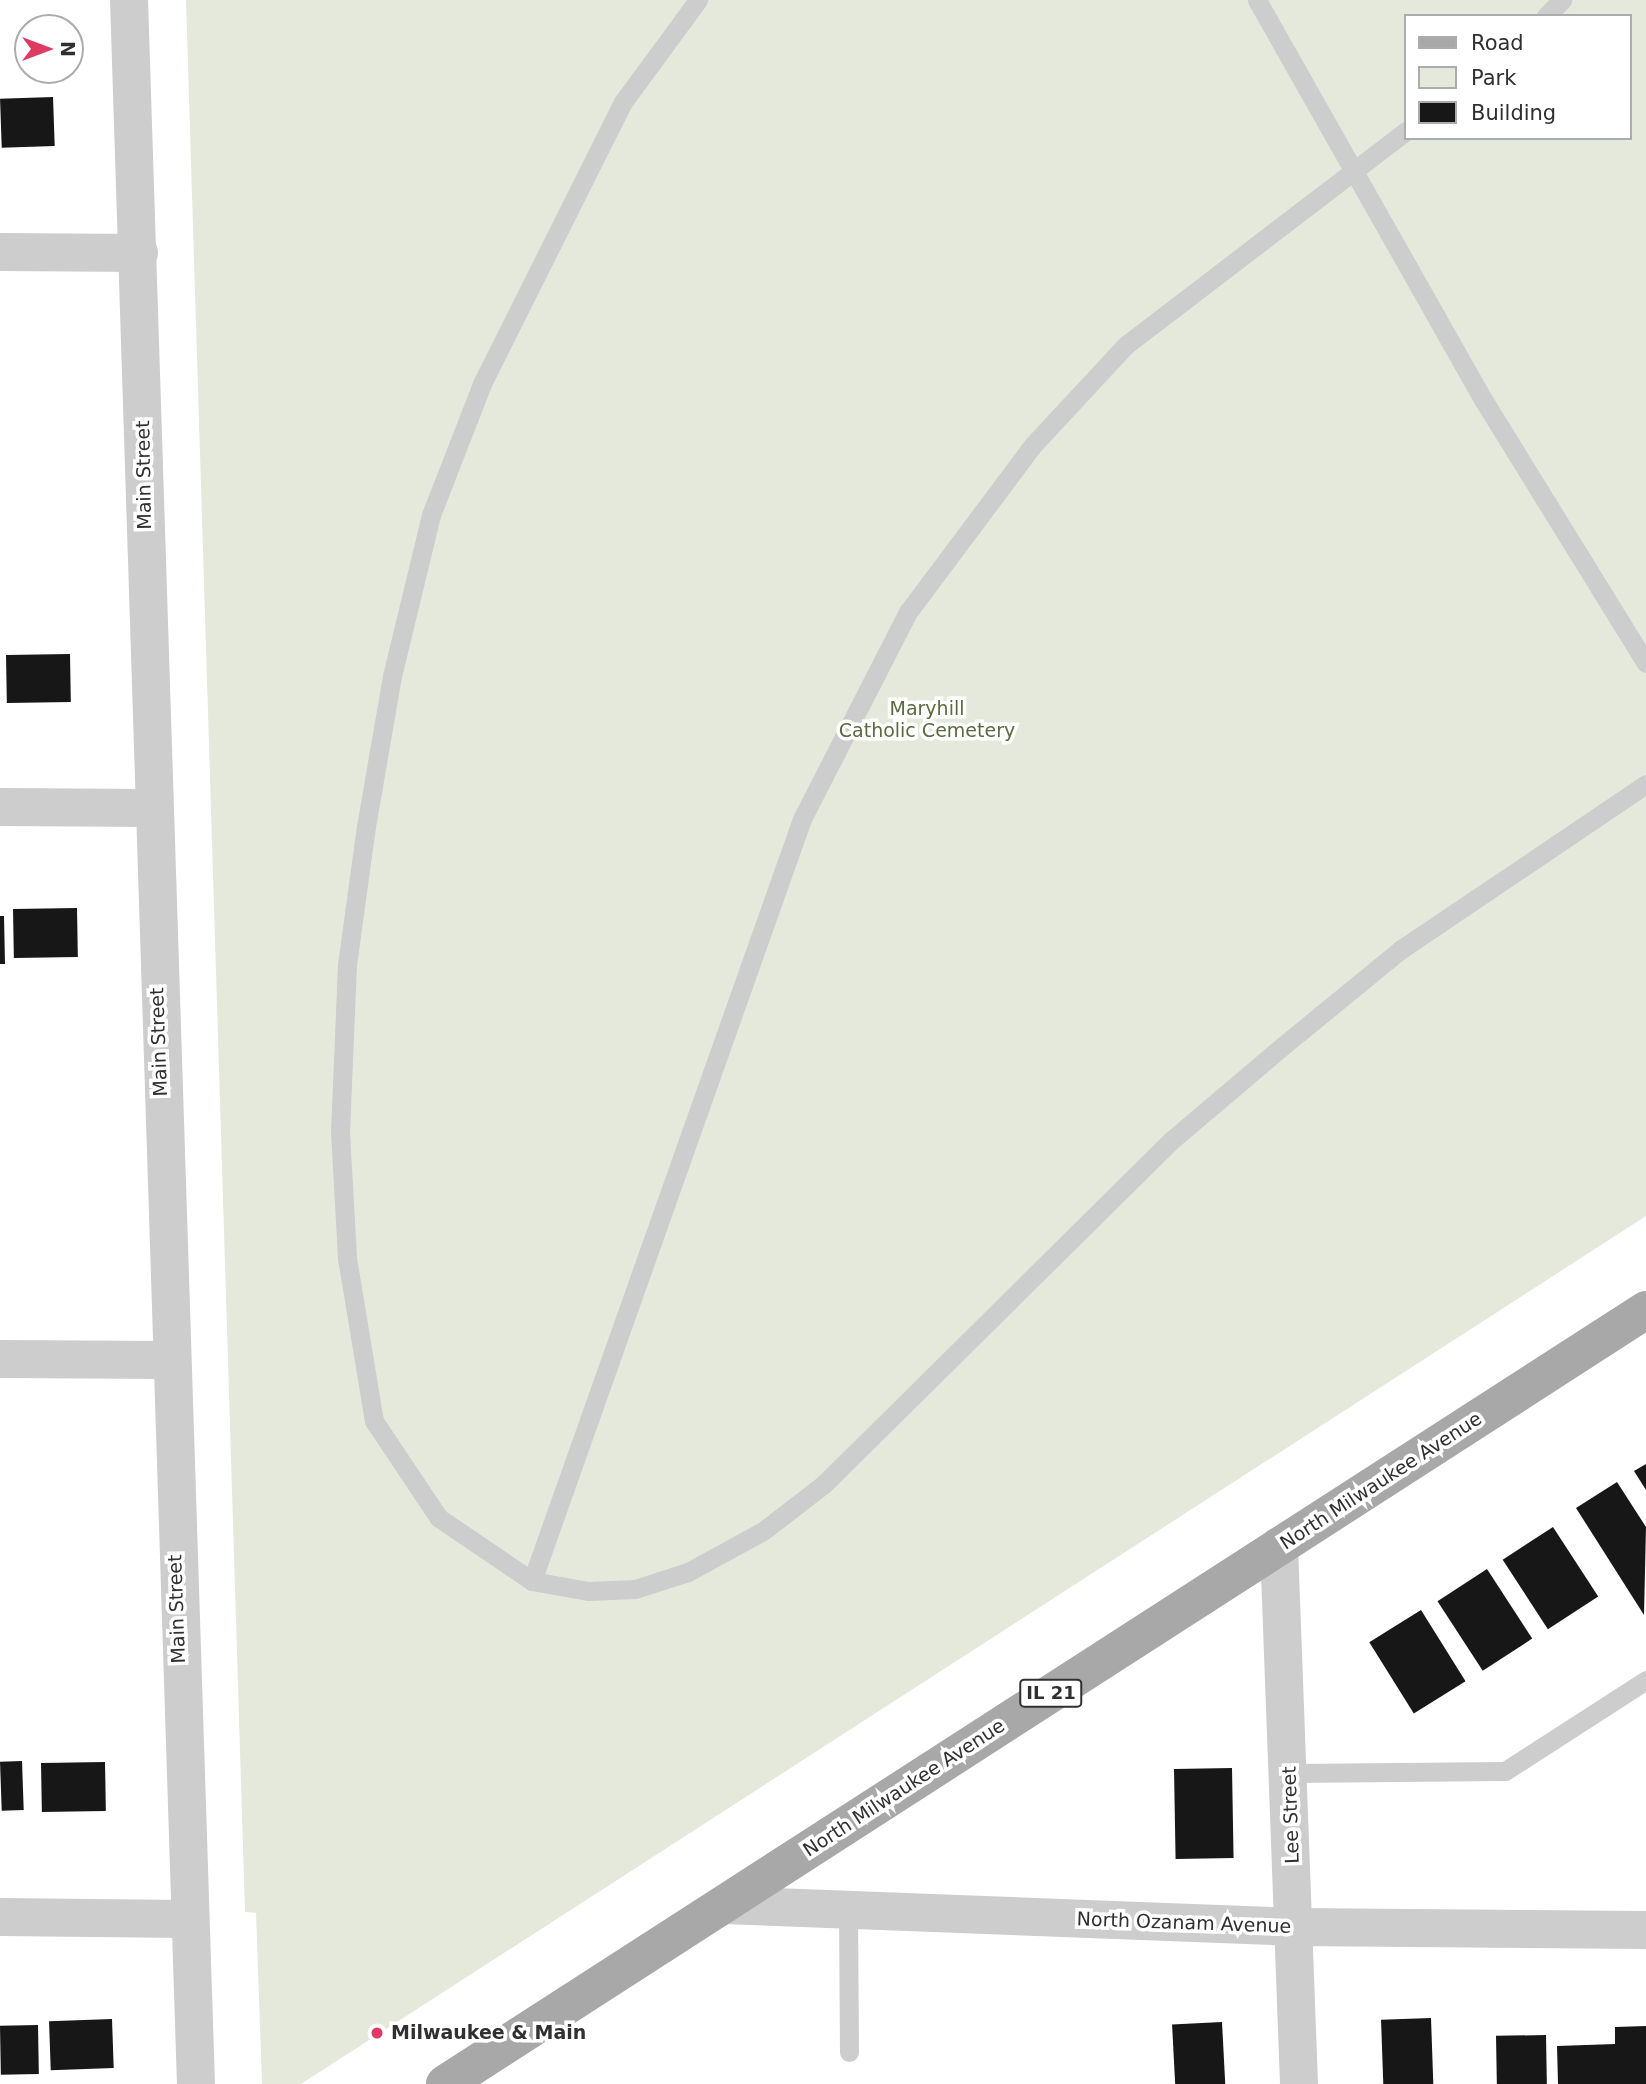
<!DOCTYPE html>
<html>
<head>
<meta charset="utf-8">
<style>
	body { margin:0 }
	#map { position:relative; width:1646px; height:2084px; overflow:hidden; background:#fff; font-family:"DejaVu Sans",sans-serif }
	div>[style] { position:absolute }
	.green>* { inset:0; background:#e5e9dc }
	.building>* { inset:0; background:#171717; transform-origin:0 0 }
	.lane>* { height:19px; margin:-9.5px; padding:0 9.5px; transform-origin:9.5px; border-radius:9.5px; background:#cdcdcd }
	.street>* { height:38px; margin:-19px; padding:0 19px; transform-origin:19px; border-radius:19px; background:#cdcdcd }
	.primary>* { height:38px; margin:-19px; padding:0 19px; transform-origin:19px; border-radius:19px; background:#a8a8a8 }
	.dots>* { width:19px; height:19px; translate:-50% -50%; box-sizing:border-box; border:4px solid #fff; border-radius:50% }
	span { translate:-50% -50%; white-space:nowrap; text-align:center; line-height:1.15; -webkit-text-stroke:7px #fff; paint-order:stroke }
	.shield-label span { padding:2px 5px; background:#fff; border:2px solid; border-radius:5px; -webkit-text-stroke-width:0 }
	.shield-label { font-size:18px; color:#303030; font-weight:700 }
	.street-label { font-size:19px; color:#303030 }
	.park-label { font-size:19px; color:#5a6a3f }
	.poi-label { font-size:19px; color:#303030; font-weight:700 }
	.left { translate:0 -50%; text-align:left }
	.legend { position:absolute; left:1404px; top:14px; width:228px; height:126px; box-sizing:border-box; background:#fff; border:2px solid #acacac; margin:0; padding:9px 12px; list-style:none; font-size:21px; color:#303030 }
	.legend li { display:flex; align-items:center; gap:14px; height:35px }
	.legend b { width:35px; border:2px solid #acacac }
	.north { position:absolute; left:14px; top:14px; width:70px; height:70px; box-sizing:border-box; background:#fff; border:2px solid #acacac; border-radius:50%; rotate:90deg; font-size:19px; font-weight:700; line-height:28px; text-align:center; color:#303030 }
	.north::after { content:''; display:block; margin:auto; width:24px; height:32px; background:#dd3b61; clip-path:polygon(50% 0,100% 100%,50% 72%,0 100%) }
</style>
</head>
<body>
<div id="map">
	<div class="green">
		<div style="clip-path:polygon(evenodd,186px 0,1646px 0,1646px 1216px,301px 2084px,262px 2084px,256px 1913px,245px 1912px,186px 0,1406px 16px,1630px 16px,1630px 138px,1406px 138px,1406px 16px)"></div>
	</div>
	<div class="building">
		<div style="left:53px;top:97px;width:49px;height:53px;rotate:88deg"></div>
		<div style="left:70px;top:654px;width:48px;height:64px;rotate:89deg"></div>
		<div style="left:77px;top:908px;width:49px;height:64px;rotate:89deg"></div>
		<div style="clip-path:polygon(0 916px,4px 916px,5px 964px,0 964px)"></div>
		<div style="clip-path:polygon(1646px 1464px,1646px 1490px,1634px 1471px)"></div>
		<div style="clip-path:polygon(1617px 1482px,1646px 1527px,1644px 1615px,1576px 1508px)"></div>
		<div style="left:1553px;top:1527px;width:83px;height:60px;rotate:57deg"></div>
		<div style="left:1487px;top:1569px;width:83px;height:59px;rotate:57deg"></div>
		<div style="left:1421px;top:1610px;width:84px;height:61px;rotate:58deg"></div>
		<div style="left:22px;top:1761px;width:49px;height:22px;rotate:88deg"></div>
		<div style="left:105px;top:1762px;width:49px;height:64px;rotate:89deg"></div>
		<div style="left:1232px;top:1768px;width:90px;height:58px;rotate:89deg"></div>
		<div style="left:1431px;top:2018px;width:66px;height:50px;rotate:88deg"></div>
		<div style="left:112px;top:2019px;width:49px;height:63px;rotate:88deg"></div>
		<div style="left:1222px;top:2022px;width:62px;height:50px;rotate:87deg"></div>
		<div style="left:38px;top:2025px;width:49px;height:38px;rotate:89deg"></div>
		<div style="clip-path:polygon(1646px 2026px,1646px 2084px,1558px 2084px,1557px 2046px,1615px 2044px,1615px 2027px)"></div>
		<div style="left:1546px;top:2035px;width:49px;height:50px;rotate:89deg"></div>
	</div>
	<div class="lane">
		<div style="left:698px;top:0;width:127px;rotate:126.3deg"></div>
		<div style="left:623px;top:102px;width:315px;rotate:116.6deg"></div>
		<div style="left:482px;top:384px;width:141px;rotate:111.3deg"></div>
		<div style="left:431px;top:515px;width:166px;rotate:103.6deg"></div>
		<div style="left:392px;top:676px;width:152px;rotate:99.8deg"></div>
		<div style="left:366px;top:826px;width:140px;rotate:97.8deg"></div>
		<div style="left:347px;top:965px;width:167px;rotate:92.4deg"></div>
		<div style="left:340px;top:1132px;width:126px;rotate:86.8deg"></div>
		<div style="left:347px;top:1258px;width:165px;rotate:80.6deg"></div>
		<div style="left:374px;top:1421px;width:117px;rotate:56.2deg"></div>
		<div style="left:439px;top:1518px;width:112px;rotate:34.1deg"></div>
		<div style="left:532px;top:1581px;width:58px;rotate:10deg"></div>
		<div style="left:589px;top:1591px;width:46px;rotate:-2.5deg"></div>
		<div style="left:635px;top:1589px;width:56px;rotate:-17.8deg"></div>
		<div style="left:688px;top:1572px;width:85px;rotate:-28.7deg"></div>
		<div style="left:763px;top:1531px;width:77px;rotate:-37.6deg"></div>
		<div style="left:824px;top:1484px;width:491px;rotate:-44.7deg"></div>
		<div style="left:1173px;top:1139px;width:145px;rotate:-40.3deg"></div>
		<div style="left:1284px;top:1045px;width:150px;rotate:-39.3deg"></div>
		<div style="left:1400px;top:950px;width:297px;rotate:-34deg"></div>
		<div style="left:1257px;top:0;width:461px;rotate:60.5deg"></div>
		<div style="left:1484px;top:401px;width:308px;rotate:58.3deg"></div>
		<div style="left:1546px;top:16px;width:23px;rotate:-45deg"></div>
		<div style="left:532px;top:1581px;width:808px;rotate:-70.49deg"></div>
		<div style="left:802px;top:819px;width:233px;rotate:-62.9deg"></div>
		<div style="left:908px;top:612px;width:209px;rotate:-53.2deg"></div>
		<div style="left:1033px;top:445px;width:137px;rotate:-47.1deg"></div>
		<div style="left:1126px;top:345px;width:352px;rotate:-37.4deg"></div>
		<div style="left:1290px;top:1773px;width:215px;rotate:-0.5deg"></div>
		<div style="left:1505px;top:1771px;width:168px;rotate:-32.8deg"></div>
		<div style="left:848px;top:1910px;width:142px;rotate:89.6deg"></div>
	</div>
	<div class="street">
		<div style="left:129px;top:0;width:2085px;rotate:88.16deg"></div>
		<div style="left:0;top:252px;width:139px;rotate:0.4deg"></div>
		<div style="left:0;top:807px;width:152px;rotate:0.4deg"></div>
		<div style="left:0;top:1359px;width:169px;rotate:0.3deg"></div>
		<div style="left:1279px;top:1546px;width:538px;rotate:87.87deg"></div>
		<div style="left:723px;top:1905px;width:572px;rotate:2.2deg"></div>
		<div style="left:1295px;top:1927px;width:351px;rotate:0.5deg"></div>
		<div style="left:0;top:1917px;width:187px;rotate:0.6deg"></div>
	</div>
	<div class="primary">
		<div style="left:445px;top:2084px;width:1429px;rotate:-32.8deg"></div>
	</div>
	<div class="dots">
		<div style="left:377px;top:2033px;background:#dd3b61"></div>
	</div>
	<div class="shield-label">
		<span style="left:1051px;top:1693px">IL 21</span>
	</div>
	<div class="street-label">
		<span style="left:144px;top:475px;rotate:-91deg">Main Street</span>
		<span style="left:159px;top:1042px;rotate:-92deg">Main Street</span>
		<span style="left:1381px;top:1481px;rotate:-33deg">North Milwaukee Avenue</span>
		<span style="left:177px;top:1609px;rotate:-92deg">Main Street</span>
		<span style="left:904px;top:1788px;rotate:-33deg">North Milwaukee Avenue</span>
		<span style="left:1291px;top:1815px;rotate:-92deg">Lee Street</span>
		<span style="left:1184px;top:1923px;rotate:2deg">North Ozanam Avenue</span>
	</div>
	<div class="park-label">
		<span style="left:927px;top:720px">Maryhill<br>Catholic Cemetery</span>
	</div>
	<div class="poi-label">
		<span class="left" style="left:391px;top:2033px">Milwaukee &amp; Main</span>
	</div>
	<ul class="legend">
	<li><b style="height:9px;background:#a8a8a8"></b>Road</li>
	<li><b style="height:19px;background:#e5e9dc"></b>Park</li>
	<li><b style="height:19px;background:#171717"></b>Building</li>
	</ul>
	<div class="north">N</div>
</div>
</body>
</html>
